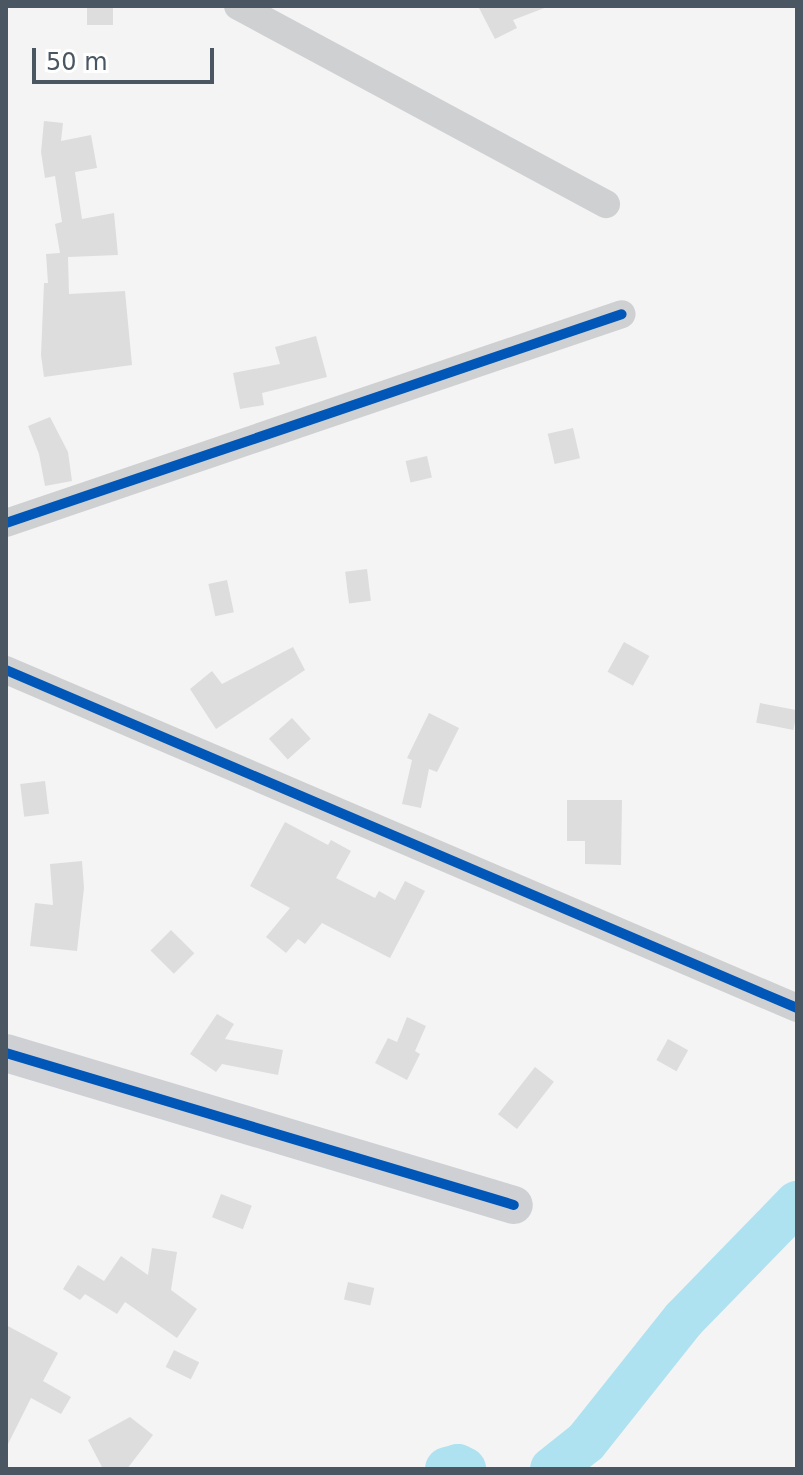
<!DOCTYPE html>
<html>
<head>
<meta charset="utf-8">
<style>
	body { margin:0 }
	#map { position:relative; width:803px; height:1475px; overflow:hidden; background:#f4f4f4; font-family:"DejaVu Sans",sans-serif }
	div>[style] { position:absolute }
	.river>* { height:44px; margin:-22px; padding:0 22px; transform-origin:22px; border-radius:22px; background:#aee2f0 }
	.building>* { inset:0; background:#ddddde; transform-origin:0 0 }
	.street>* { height:28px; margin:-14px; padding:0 14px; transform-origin:14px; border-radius:14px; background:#ced0d2 }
	.secondary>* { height:38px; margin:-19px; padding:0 19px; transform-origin:19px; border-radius:19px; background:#ced0d4 }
	.cycleway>* { height:10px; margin:-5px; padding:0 5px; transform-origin:5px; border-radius:5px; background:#0057b8 }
	span { translate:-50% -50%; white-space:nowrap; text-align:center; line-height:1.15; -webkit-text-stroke:6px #fff; paint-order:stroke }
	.frame { position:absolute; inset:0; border:8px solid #4a5661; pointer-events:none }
	.scale { position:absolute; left:32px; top:48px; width:182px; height:36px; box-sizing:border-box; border:4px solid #4a5661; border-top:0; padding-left:10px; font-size:24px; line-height:28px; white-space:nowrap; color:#4a5661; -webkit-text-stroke:6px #fff; paint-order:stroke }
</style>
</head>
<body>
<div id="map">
	<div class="river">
		<div style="left:447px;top:1469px;width:11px;rotate:-15deg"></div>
		<div style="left:458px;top:1466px;width:7px;rotate:27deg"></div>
		<div style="left:552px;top:1469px;width:43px;rotate:-38.5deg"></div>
		<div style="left:586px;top:1442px;width:157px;rotate:-51.5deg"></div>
		<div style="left:684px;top:1319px;width:162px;rotate:-45.8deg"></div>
	</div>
	<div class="building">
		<div style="left:87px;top:6px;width:26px;height:19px"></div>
		<div style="clip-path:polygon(478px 6px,547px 6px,547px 7px,513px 20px,517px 28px,495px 39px)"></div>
		<div style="clip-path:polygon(44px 121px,63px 123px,61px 141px,91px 135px,97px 168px,75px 172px,82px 219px,114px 213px,118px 255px,68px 257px,69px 294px,125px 291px,132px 365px,44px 377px,41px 355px,44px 283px,48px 283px,46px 254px,60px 253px,55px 224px,62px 222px,55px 176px,45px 178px,41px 152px)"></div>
		<div style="clip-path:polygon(316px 336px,327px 377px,262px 393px,264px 405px,240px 409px,233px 373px,280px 364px,275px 347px)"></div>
		<div style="clip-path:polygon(50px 417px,68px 452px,72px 481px,45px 486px,39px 454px,28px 426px)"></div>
		<div style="left:573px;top:428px;width:31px;height:26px;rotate:77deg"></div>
		<div style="left:427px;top:456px;width:22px;height:22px;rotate:77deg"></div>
		<div style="left:367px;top:569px;width:32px;height:22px;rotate:83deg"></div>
		<div style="left:227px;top:580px;width:33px;height:19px;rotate:78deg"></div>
		<div style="left:624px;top:642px;width:29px;height:34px;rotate:29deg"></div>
		<div style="clip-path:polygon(293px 647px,305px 670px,216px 729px,190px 689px,212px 671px,222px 684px)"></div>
		<div style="left:760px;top:703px;width:38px;height:20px;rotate:11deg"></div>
		<div style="clip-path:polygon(429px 713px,459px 728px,437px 772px,429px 769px,421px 808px,402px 804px,412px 760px,407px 758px)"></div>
		<div style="left:292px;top:718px;width:28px;height:31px;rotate:48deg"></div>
		<div style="left:45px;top:781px;width:33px;height:25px;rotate:83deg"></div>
		<div style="clip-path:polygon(567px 800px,622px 800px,621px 865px,585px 864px,585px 841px,567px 841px)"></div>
		<div style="clip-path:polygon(285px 822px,328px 845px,331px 840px,351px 851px,336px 878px,375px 898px,379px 891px,395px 900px,405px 881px,425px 891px,390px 958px,322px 923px,305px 944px,298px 939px,286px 953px,266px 937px,290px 908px,250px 886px)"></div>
		<div style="clip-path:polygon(82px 861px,84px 888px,77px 951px,30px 946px,35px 903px,53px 905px,50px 864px)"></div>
		<div style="left:171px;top:930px;width:33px;height:29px;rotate:45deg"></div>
		<div style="clip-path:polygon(217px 1014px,234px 1024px,225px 1039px,283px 1050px,278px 1075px,222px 1064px,216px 1072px,190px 1054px)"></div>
		<div style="clip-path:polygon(407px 1017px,426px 1026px,415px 1051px,420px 1054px,407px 1080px,375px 1063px,388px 1038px,397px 1042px)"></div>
		<div style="left:668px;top:1039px;width:23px;height:24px;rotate:29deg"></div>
		<div style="left:535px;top:1067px;width:24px;height:60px;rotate:38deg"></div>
		<div style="left:221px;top:1194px;width:33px;height:25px;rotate:21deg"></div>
		<div style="clip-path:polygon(152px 1248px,177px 1252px,171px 1290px,197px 1309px,177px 1338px,125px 1302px,117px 1314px,85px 1294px,80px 1300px,63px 1289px,78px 1265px,104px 1281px,121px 1256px,148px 1275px)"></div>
		<div style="left:348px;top:1282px;width:27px;height:18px;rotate:13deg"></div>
		<div style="clip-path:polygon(6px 1325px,58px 1353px,43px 1381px,71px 1397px,61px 1414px,31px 1398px,6px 1448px)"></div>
		<div style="left:174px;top:1350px;width:28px;height:19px;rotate:26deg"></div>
		<div style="clip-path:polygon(130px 1417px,153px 1435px,127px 1469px,103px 1469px,88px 1440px)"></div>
	</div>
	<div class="street">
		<div style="left:238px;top:6px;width:418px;rotate:28.3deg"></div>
		<div style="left:6px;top:523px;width:650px;rotate:-18.74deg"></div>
		<div style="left:6px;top:670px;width:860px;rotate:23.14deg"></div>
	</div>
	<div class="secondary">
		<div style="left:6px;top:1053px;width:530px;rotate:16.66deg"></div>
	</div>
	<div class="cycleway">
		<div style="left:6px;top:523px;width:650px;rotate:-18.74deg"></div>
		<div style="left:6px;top:670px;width:860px;rotate:23.14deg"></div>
		<div style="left:6px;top:1053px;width:530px;rotate:16.66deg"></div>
	</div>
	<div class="frame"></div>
	<div class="scale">50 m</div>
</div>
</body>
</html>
